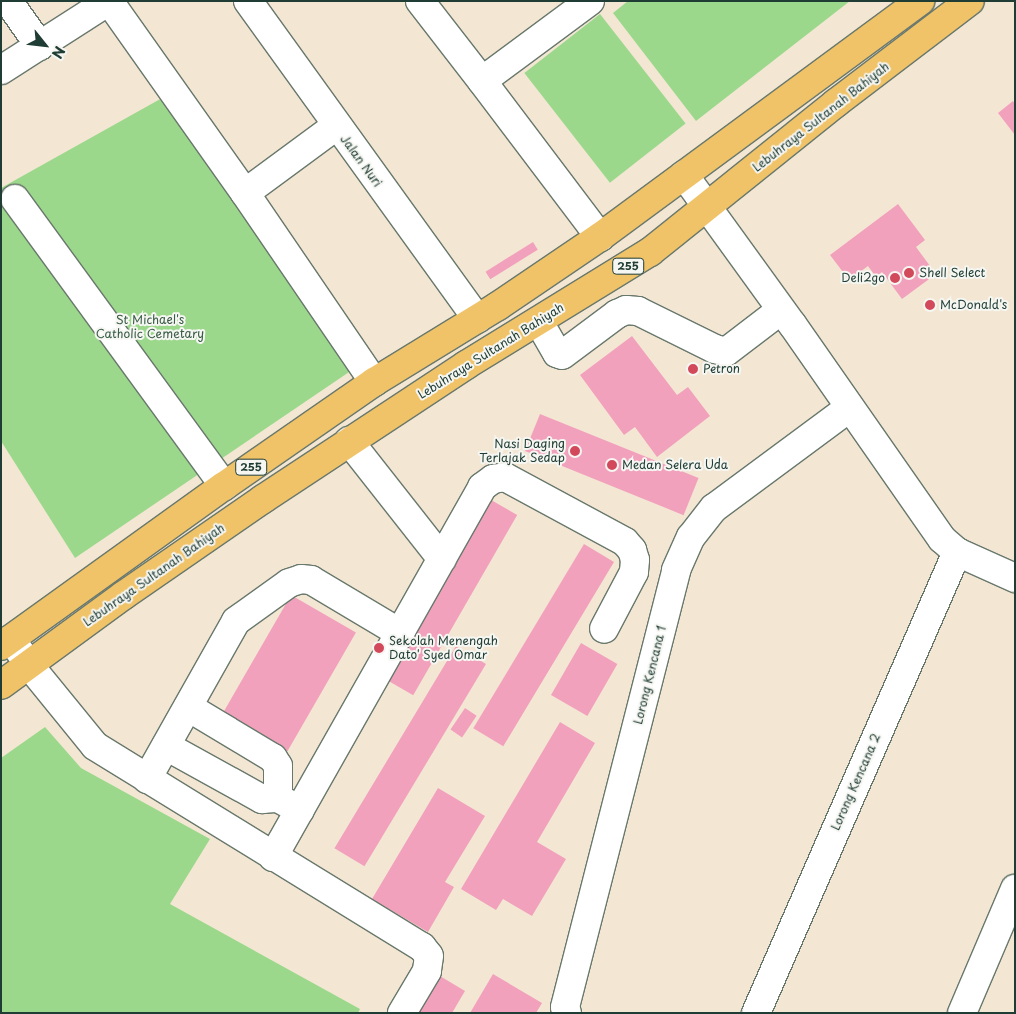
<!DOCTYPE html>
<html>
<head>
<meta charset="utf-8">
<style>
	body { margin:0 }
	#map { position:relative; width:1016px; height:1014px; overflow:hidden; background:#f3e7d4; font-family:"Playpen Sans",sans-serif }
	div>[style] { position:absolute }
	.green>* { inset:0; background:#9cd88c; transform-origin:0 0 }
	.building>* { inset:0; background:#f2a1bd; transform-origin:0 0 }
	.roads { filter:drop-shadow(1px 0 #69786c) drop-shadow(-1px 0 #69786c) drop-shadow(0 1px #69786c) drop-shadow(0 -1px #69786c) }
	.minor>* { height:28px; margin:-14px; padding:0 14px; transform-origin:14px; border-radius:14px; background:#fff }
	.major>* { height:28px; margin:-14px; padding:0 14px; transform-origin:14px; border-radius:14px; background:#f0c369 }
	.dots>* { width:14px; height:14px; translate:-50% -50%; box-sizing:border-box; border:2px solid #f6f6f2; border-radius:50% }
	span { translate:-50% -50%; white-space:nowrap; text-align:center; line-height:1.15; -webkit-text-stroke:4px #f6f6f2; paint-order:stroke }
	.shield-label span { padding:1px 4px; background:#f6f6f2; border:1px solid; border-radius:4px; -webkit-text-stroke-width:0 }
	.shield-label { font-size:11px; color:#1f3d34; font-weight:700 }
	.street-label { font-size:12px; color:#1f3d34 }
	.poi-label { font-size:12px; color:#1f3d34 }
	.left { translate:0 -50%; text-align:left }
	.right { translate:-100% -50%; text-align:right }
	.park-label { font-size:12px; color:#385c46 }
	.frame { position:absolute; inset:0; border:2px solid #1f3d34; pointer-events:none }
	.north { position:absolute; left:20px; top:20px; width:50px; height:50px; -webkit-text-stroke:4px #f6f6f2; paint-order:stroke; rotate:119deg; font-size:14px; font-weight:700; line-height:20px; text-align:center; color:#1f3d34 }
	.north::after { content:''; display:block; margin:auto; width:18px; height:22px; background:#1f3d34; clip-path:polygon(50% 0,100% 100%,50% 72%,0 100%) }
</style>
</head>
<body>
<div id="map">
	<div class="green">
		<div style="clip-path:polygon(628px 1px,850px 1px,696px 121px,613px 13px)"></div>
		<div style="left:600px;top:14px;width:139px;height:96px;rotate:52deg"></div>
		<div style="clip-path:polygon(171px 93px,358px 366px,75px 558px,1px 441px,1px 188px)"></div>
		<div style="clip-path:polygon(45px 727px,81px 768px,210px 839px,170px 904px,360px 1009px,358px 1013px,1px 1013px,1px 758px)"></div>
	</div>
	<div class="building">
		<div style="clip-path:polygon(1013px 101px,1015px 104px,1015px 135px,998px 113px)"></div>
		<div style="clip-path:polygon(898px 204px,925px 240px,916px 247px,936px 274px,902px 299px,882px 272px,876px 277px,868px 266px,849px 280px,830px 255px)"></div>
		<div style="left:533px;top:242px;width:9px;height:56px;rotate:58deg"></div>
		<div style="clip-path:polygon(632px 336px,677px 395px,688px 387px,710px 416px,657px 457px,635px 427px,624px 435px,580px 375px)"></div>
		<div style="left:540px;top:414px;width:171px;height:40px;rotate:22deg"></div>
		<div style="left:486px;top:497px;width:36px;height:208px;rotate:30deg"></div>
		<div style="left:584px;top:544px;width:35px;height:215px;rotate:31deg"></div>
		<div style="left:291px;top:595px;width:75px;height:137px;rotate:30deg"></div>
		<div style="left:581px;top:643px;width:42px;height:60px;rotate:30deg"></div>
		<div style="left:456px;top:646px;width:35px;height:236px;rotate:31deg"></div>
		<div style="left:465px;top:708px;width:14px;height:26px;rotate:34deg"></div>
		<div style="clip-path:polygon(560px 722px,595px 743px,537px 842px,566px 859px,532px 916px,503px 899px,496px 910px,461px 889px)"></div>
		<div style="clip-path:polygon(438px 788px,485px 816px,445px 882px,454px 887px,428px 932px,372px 899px)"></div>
		<div style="clip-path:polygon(435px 973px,465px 991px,452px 1013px,412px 1013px)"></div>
		<div style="clip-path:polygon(493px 974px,542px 1003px,536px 1013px,470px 1013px)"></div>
	</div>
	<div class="roads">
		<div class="minor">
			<div style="left:8px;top:1px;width:55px;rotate:54.6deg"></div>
			<div style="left:109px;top:1px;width:235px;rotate:54.7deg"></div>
			<div style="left:248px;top:1px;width:392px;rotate:54.2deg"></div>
			<div style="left:420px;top:1px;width:101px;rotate:52.2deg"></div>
			<div style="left:590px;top:1px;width:134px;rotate:143.5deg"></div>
			<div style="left:482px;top:81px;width:196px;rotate:52.9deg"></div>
			<div style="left:1px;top:70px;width:128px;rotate:-32.6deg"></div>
			<div style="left:336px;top:126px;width:113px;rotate:143.6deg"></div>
			<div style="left:245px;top:193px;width:229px;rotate:55.7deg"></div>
			<div style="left:684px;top:175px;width:184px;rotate:54.1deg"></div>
			<div style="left:792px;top:324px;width:262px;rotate:55.1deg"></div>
			<div style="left:942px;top:539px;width:20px;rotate:41deg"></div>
			<div style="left:957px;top:552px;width:64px;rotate:24.1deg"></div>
			<div style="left:15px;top:199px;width:355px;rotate:53.9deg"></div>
			<div style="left:539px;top:322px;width:36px;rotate:60deg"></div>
			<div style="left:557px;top:353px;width:5px;rotate:22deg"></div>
			<div style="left:562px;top:355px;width:69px;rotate:-36.7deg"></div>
			<div style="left:617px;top:314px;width:10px;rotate:-24deg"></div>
			<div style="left:626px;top:310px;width:12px;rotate:5deg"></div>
			<div style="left:638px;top:311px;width:86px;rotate:26.3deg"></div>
			<div style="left:715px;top:349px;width:11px;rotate:15deg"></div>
			<div style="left:726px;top:352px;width:69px;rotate:-37.4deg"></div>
			<div style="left:349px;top:441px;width:150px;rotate:51.8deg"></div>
			<div style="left:11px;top:639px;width:32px;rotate:55deg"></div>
			<div style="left:29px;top:665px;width:104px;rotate:50.8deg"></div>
			<div style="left:95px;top:746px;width:384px;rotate:31.6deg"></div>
			<div style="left:422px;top:947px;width:11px;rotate:52deg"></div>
			<div style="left:429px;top:956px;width:15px;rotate:98deg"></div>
			<div style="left:427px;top:971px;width:49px;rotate:120.8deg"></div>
			<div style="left:188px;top:707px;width:99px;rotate:31deg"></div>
			<div style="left:273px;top:758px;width:9px;rotate:58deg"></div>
			<div style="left:278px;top:766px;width:32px;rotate:90deg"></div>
			<div style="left:166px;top:746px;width:110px;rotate:28.9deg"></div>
			<div style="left:262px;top:799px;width:16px;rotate:-4deg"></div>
			<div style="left:278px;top:798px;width:25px;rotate:29deg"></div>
			<div style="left:147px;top:779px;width:181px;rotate:-60.6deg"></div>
			<div style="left:236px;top:621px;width:65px;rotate:-35.6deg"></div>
			<div style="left:289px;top:583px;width:13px;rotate:-18deg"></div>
			<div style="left:301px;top:579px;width:10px;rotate:6deg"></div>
			<div style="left:311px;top:580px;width:104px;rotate:30.8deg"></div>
			<div style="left:273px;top:857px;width:425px;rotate:-60.5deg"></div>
			<div style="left:482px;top:487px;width:14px;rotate:-36deg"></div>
			<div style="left:493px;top:479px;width:12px;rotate:-9deg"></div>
			<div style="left:505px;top:477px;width:136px;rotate:28.4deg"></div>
			<div style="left:625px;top:542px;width:11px;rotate:49deg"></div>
			<div style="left:632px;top:550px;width:10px;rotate:73deg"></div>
			<div style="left:635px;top:560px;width:12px;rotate:95deg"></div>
			<div style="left:634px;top:572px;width:64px;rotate:117.8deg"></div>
			<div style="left:567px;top:1013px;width:6px;rotate:-108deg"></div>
			<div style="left:565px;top:1007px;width:451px;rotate:-75.7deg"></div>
			<div style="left:676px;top:570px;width:36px;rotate:-66deg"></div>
			<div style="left:691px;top:537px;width:37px;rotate:-52deg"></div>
			<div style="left:714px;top:508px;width:168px;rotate:-36.5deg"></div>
			<div style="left:756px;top:1013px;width:503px;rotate:-66.44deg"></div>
			<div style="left:962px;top:1013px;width:135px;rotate:-66.9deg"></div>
		</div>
		<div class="major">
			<div style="left:1px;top:646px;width:274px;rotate:-35.7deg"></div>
			<div style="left:224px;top:486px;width:183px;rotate:-34.7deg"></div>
			<div style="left:374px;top:382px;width:145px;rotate:-31.5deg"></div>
			<div style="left:498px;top:306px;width:123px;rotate:-34.1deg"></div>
			<div style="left:600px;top:237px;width:398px;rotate:-36.4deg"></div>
			<div style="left:1px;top:685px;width:152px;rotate:-36.2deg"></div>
			<div style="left:124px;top:595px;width:169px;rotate:-34.6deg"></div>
			<div style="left:263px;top:499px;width:243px;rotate:-33.4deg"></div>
			<div style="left:466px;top:365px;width:216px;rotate:-31.6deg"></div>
			<div style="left:650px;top:252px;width:238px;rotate:-38.7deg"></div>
			<div style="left:836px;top:103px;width:168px;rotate:-37.3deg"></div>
		</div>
	</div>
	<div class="dots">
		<div style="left:909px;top:273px;background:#d1495b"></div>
		<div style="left:895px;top:278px;background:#d1495b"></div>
		<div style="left:930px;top:305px;background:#d1495b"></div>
		<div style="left:693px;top:369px;background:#d1495b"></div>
		<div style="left:575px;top:451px;background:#d1495b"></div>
		<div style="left:612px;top:465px;background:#d1495b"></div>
		<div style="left:379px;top:648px;background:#d1495b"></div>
	</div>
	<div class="shield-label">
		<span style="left:628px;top:266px">255</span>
		<span style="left:251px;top:467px">255</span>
	</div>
	<div class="street-label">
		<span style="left:821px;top:117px;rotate:-38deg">Lebuhraya Sultanah Bahiyah</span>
		<span style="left:361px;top:161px;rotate:54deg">Jalan Nuri</span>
		<span style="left:491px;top:351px;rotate:-32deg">Lebuhraya Sultanah Bahiyah</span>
		<span style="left:154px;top:575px;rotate:-35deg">Lebuhraya Sultanah Bahiyah</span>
		<span style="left:650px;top:675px;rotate:-76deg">Lorong Kencana 1</span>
		<span style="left:856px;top:782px;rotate:-66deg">Lorong Kencana 2</span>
	</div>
	<div class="poi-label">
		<span class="left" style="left:919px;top:273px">Shell Select</span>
		<span class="right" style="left:885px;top:278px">Deli2go</span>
		<span class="left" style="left:940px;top:305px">McDonald's</span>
		<span class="left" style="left:703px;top:369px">Petron</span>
		<span class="right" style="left:565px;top:451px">Nasi Daging<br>Terlajak Sedap</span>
		<span class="left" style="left:622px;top:465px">Medan Selera Uda</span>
		<span class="left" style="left:389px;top:648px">Sekolah Menengah<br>Dato' Syed Omar</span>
	</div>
	<div class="park-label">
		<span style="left:150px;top:327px">St Michael's<br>Catholic Cemetary</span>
	</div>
	<div class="frame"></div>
	<div class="north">N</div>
</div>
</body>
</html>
